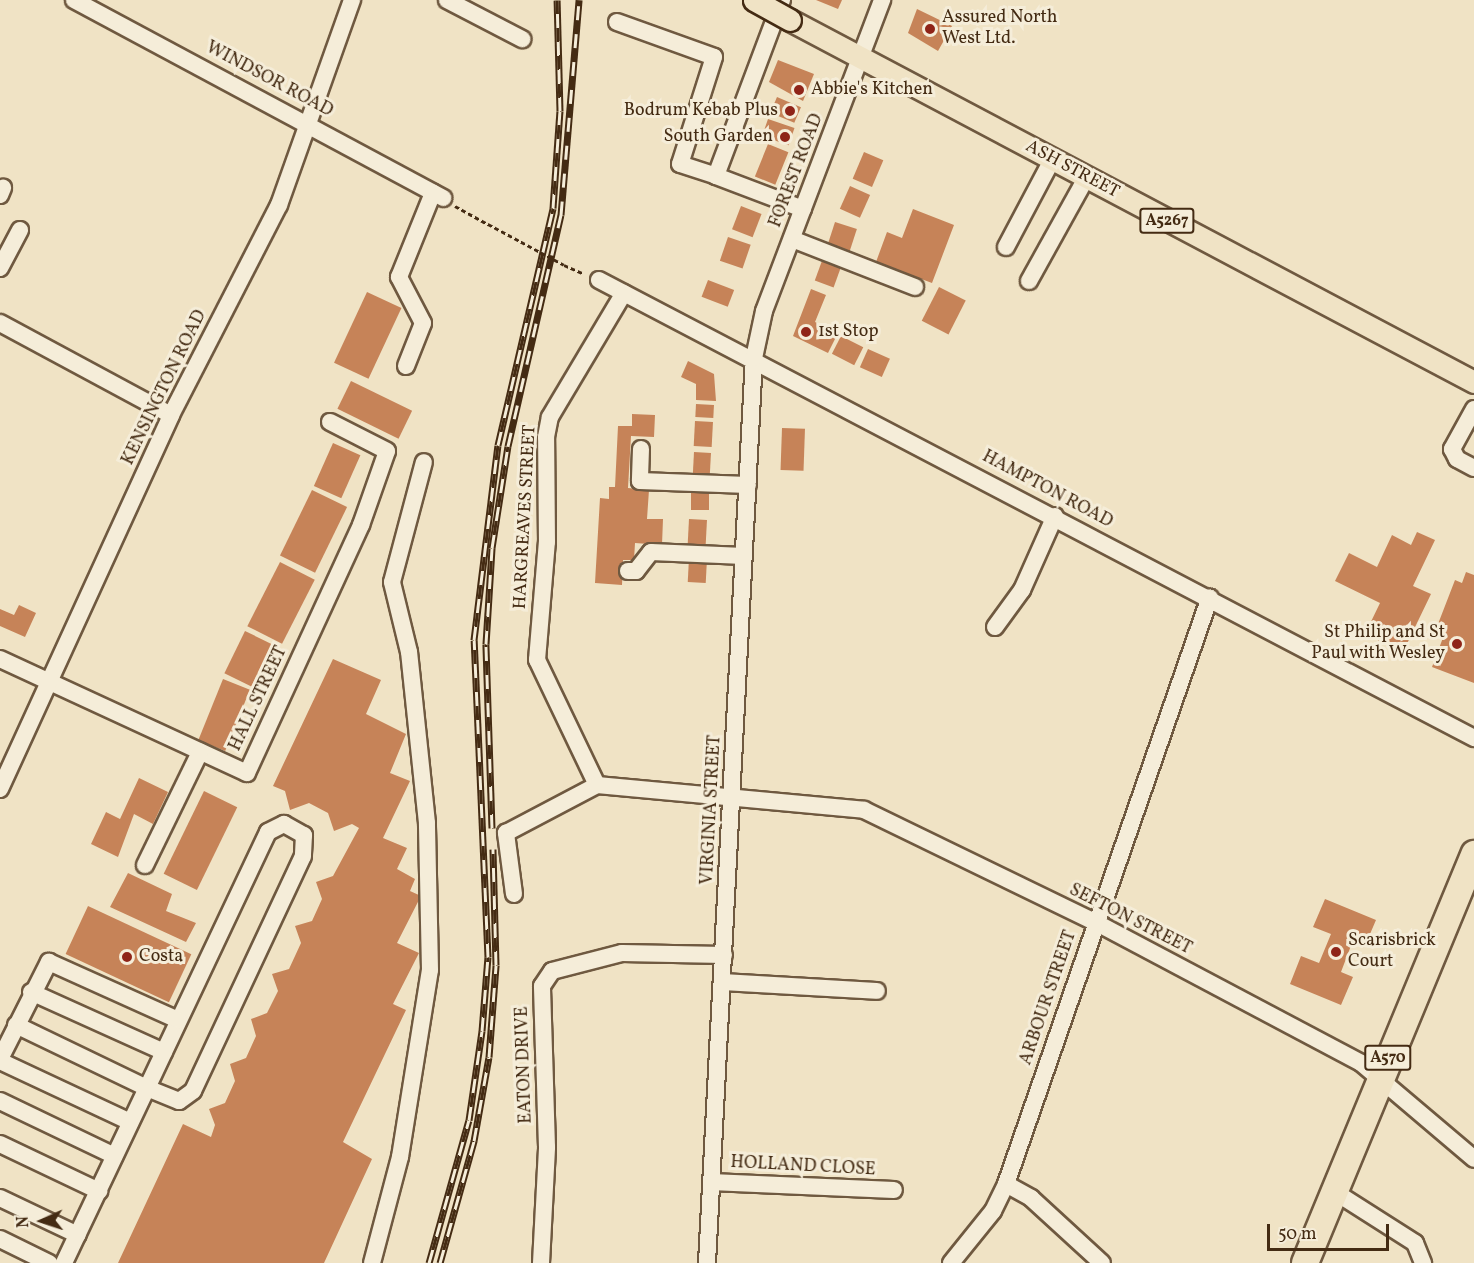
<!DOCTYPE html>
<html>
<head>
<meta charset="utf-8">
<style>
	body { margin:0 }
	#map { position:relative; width:1474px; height:1263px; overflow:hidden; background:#f0e3c5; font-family:Vollkorn,serif }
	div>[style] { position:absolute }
	.building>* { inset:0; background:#c68358; transform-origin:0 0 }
	.path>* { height:3px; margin-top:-1.5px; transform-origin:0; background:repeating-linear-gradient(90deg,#442b13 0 4.5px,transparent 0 7.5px) }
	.roads { filter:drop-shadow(2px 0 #6f5940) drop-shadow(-2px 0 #6f5940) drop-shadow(0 2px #6f5940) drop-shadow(0 -2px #6f5940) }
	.minor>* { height:16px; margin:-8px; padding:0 8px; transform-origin:8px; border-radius:8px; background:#f5edd9 }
	.major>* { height:21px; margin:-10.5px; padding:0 10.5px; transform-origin:10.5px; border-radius:10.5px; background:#f0e3c5 }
	.highway>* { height:26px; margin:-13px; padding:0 13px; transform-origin:13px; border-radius:13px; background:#f0e3c5 }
	.rail>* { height:7px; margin-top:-3.5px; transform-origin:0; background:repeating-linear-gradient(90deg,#f5edd9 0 14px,#442b13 0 28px); box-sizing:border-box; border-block:2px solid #442b13 }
	.path-bridge>* { height:3px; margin-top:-1.5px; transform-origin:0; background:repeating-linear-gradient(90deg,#442b13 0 4.5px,transparent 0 7.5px) }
	.bridges { filter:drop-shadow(2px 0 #442b13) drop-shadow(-2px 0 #442b13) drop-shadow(0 2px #442b13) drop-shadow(0 -2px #442b13) }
	.major-bridge>* { height:21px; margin:-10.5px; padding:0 10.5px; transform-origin:10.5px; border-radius:10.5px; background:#f0e3c5 }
	.dots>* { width:16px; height:16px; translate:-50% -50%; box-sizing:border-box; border:3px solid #f5edd9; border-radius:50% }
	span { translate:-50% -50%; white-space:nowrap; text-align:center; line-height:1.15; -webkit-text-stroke:6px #f5edd9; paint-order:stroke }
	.shield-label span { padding:2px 4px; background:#f5edd9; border:2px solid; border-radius:4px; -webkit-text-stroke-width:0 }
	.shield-label { font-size:16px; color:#442b13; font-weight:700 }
	.poi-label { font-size:18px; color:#442b13 }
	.left { translate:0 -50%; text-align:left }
	.right { translate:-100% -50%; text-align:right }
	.street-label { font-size:18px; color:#442b13 }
	.north { position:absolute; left:12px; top:1191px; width:60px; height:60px; -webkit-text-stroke:4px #f5edd9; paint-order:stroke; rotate:267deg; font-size:16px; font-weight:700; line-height:24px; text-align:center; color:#442b13 }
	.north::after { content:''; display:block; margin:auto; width:21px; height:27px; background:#442b13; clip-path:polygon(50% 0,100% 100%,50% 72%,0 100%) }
	.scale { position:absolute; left:1267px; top:1224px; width:122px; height:27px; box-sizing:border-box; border:3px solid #442b13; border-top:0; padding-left:8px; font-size:18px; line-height:21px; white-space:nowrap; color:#442b13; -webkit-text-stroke:4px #f5edd9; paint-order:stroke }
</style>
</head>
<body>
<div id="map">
	<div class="building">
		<div style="clip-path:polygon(816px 0,842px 0,838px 9px)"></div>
		<div style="clip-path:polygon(917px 9px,952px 26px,938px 51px,908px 33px)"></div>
		<div style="clip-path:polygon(778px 60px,814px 74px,803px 101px,769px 82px)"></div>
		<div style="left:777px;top:97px;width:26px;height:17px;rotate:23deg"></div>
		<div style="left:768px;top:119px;width:28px;height:18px;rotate:19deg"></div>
		<div style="left:768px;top:144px;width:22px;height:35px;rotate:22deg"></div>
		<div style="left:864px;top:152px;width:21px;height:29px;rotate:23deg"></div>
		<div style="left:850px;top:186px;width:22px;height:25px;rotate:24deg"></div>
		<div style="left:741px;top:206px;width:22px;height:25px;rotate:21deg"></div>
		<div style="clip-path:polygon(913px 209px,954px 225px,932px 283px,876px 262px,887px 232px,902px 238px)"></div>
		<div style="left:835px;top:222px;width:23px;height:27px;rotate:18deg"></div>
		<div style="left:728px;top:237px;width:24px;height:25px;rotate:19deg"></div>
		<div style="left:823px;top:258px;width:20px;height:24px;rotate:20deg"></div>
		<div style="left:708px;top:280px;width:28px;height:18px;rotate:21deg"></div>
		<div style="left:939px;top:287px;width:30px;height:38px;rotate:27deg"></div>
		<div style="clip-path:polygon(811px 289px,826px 295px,815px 322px,838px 333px,828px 353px,793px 336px)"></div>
		<div style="left:367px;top:292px;width:38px;height:78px;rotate:25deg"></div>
		<div style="left:841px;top:336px;width:25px;height:20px;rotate:27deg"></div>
		<div style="left:868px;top:349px;width:24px;height:20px;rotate:24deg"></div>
		<div style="clip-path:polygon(688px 361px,714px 374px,716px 401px,696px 400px,696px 384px,681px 377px)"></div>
		<div style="left:351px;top:381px;width:68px;height:31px;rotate:26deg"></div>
		<div style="left:696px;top:404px;width:18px;height:13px;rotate:3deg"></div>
		<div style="clip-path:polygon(632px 414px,655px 415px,654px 437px,631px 436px,628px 488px,649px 490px,647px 519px,663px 519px,662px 545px,635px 543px,634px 560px,623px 560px,622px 585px,595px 583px,600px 498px,609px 499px,609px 487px,615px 487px,618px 426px,632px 426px)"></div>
		<div style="left:695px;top:421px;width:18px;height:25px;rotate:3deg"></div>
		<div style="left:782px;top:428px;width:23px;height:42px;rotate:2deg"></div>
		<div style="left:333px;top:443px;width:30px;height:47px;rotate:24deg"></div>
		<div style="left:694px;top:452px;width:17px;height:23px;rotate:3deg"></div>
		<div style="left:691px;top:488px;width:18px;height:22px"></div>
		<div style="left:312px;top:490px;width:39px;height:73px;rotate:26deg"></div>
		<div style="left:689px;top:519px;width:18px;height:25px;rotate:3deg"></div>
		<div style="clip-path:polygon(1417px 532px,1435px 540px,1413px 586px,1431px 594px,1403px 652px,1365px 634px,1380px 603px,1335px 581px,1349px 553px,1377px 567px,1392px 535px,1411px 545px)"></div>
		<div style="left:689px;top:558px;width:18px;height:24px;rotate:3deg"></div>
		<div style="left:280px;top:562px;width:39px;height:72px;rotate:27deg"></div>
		<div style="clip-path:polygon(1466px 572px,1474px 575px,1474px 683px,1432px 667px,1447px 627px,1438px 624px,1455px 580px,1462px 583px)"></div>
		<div style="clip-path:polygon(19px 605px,36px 613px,25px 637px,0 626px,0 609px,14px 615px)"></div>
		<div style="left:245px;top:631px;width:30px;height:47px;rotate:26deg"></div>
		<div style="clip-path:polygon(333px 659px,381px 680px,366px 714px,406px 734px,390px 773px,410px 781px,383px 838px,407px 848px,397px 869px,415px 879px,410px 891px,421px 896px,397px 943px,419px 953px,393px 1004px,406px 1010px,343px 1142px,372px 1159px,324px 1263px,118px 1263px,183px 1124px,211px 1137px,215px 1125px,209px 1109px,225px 1103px,235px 1081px,230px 1064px,246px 1058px,256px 1036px,251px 1019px,267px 1013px,278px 991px,272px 974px,289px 969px,301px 943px,295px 926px,312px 921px,322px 899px,316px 882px,333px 876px,359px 828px,352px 824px,334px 831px,328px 813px,309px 803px,290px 810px,285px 791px,273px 786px)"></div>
		<div style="left:223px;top:679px;width:29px;height:66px;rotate:22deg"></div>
		<div style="clip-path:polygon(139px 778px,168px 792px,153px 824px,134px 814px,118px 857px,91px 844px,106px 812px,120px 819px)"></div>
		<div style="left:204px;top:791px;width:37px;height:92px;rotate:26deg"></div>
		<div style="clip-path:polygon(128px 873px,172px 894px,166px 911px,196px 923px,186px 942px,110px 907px)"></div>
		<div style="clip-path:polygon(1325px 899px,1376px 920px,1364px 948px,1352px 943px,1341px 972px,1353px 977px,1341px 1005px,1290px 984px,1301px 956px,1319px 963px,1331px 934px,1313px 927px)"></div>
		<div style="left:88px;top:906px;width:114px;height:53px;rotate:25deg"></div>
	</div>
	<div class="path">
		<div style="left:455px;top:206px;width:38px;rotate:29deg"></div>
		<div style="left:564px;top:265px;width:22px;rotate:24deg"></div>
	</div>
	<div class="roads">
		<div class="minor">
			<div style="left:74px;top:0;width:419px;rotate:28.2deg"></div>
			<div style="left:447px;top:0;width:85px;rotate:27.5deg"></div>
			<div style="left:782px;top:0;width:188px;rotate:110.6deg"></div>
			<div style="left:716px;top:176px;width:93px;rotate:20.8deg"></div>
			<div style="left:617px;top:22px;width:103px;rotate:19.8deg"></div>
			<div style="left:714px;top:57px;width:112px;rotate:107.6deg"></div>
			<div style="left:680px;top:164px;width:38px;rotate:18deg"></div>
			<div style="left:0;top:195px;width:8px;rotate:-67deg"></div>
			<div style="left:792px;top:239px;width:132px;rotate:21.3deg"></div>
			<div style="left:1006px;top:247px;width:98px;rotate:-62.1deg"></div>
			<div style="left:0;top:268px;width:43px;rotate:-62.2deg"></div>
			<div style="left:599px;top:280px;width:988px;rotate:27.63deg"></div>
			<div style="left:1029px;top:281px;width:118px;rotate:-61deg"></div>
			<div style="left:0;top:323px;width:194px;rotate:28.3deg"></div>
			<div style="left:406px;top:366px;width:46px;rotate:-68.4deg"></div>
			<div style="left:423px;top:323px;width:52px;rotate:-117.6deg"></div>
			<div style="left:399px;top:277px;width:91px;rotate:-68deg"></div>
			<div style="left:1474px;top:409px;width:46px;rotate:118.8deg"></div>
			<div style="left:1452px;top:449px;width:11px;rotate:63deg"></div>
			<div style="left:1457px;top:459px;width:19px;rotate:28deg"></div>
			<div style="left:641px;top:449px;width:32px;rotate:92deg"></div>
			<div style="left:640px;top:481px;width:108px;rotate:2.1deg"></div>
			<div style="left:628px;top:571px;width:8px"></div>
			<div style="left:636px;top:571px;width:24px;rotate:-52deg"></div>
			<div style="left:651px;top:552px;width:93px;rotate:2.5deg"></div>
			<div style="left:995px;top:627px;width:46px;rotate:-53.9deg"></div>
			<div style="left:1022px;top:590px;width:81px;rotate:-66deg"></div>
			<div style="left:0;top:659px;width:272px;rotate:24.8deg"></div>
			<div style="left:247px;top:773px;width:273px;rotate:-65.3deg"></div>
			<div style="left:361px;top:525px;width:78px;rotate:-70.6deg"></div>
			<div style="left:387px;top:451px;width:64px;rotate:-153deg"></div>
			<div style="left:597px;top:785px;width:139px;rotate:-115.6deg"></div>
			<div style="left:537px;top:660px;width:118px;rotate:-85.2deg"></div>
			<div style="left:547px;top:542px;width:105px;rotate:-90.5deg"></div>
			<div style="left:546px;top:437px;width:20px;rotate:-79deg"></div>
			<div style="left:550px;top:417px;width:144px;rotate:-59.2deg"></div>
			<div style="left:0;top:789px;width:411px;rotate:-65.4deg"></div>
			<div style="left:171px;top:415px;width:236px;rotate:-62.8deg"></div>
			<div style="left:279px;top:205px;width:218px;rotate:-70.4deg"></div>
			<div style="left:145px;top:865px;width:126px;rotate:-64deg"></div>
			<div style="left:514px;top:894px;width:62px;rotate:-97.5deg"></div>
			<div style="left:506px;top:833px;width:103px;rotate:-27.8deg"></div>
			<div style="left:597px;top:785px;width:268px;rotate:5.3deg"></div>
			<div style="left:864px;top:810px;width:257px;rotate:25.9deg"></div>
			<div style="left:1095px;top:922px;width:301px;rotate:27.9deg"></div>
			<div style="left:1361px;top:1063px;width:148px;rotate:40.3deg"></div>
			<div style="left:722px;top:982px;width:155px;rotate:3.3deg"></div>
			<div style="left:31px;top:992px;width:146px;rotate:24.3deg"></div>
			<div style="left:16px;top:1025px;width:145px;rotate:25.7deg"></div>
			<div style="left:147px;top:1088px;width:283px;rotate:-64.7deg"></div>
			<div style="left:268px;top:832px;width:18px;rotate:-27deg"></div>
			<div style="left:284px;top:824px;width:23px;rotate:29deg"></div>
			<div style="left:304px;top:835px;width:21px;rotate:93deg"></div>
			<div style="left:303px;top:856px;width:259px;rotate:115.1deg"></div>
			<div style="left:193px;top:1091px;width:17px;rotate:144deg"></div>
			<div style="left:179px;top:1101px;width:35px;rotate:-158deg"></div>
			<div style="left:147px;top:1088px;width:194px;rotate:115.4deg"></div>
			<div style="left:0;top:1059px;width:109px;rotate:-63.2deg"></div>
			<div style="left:49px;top:962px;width:141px;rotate:24.2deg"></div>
			<div style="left:0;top:1061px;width:144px;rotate:25.1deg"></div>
			<div style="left:0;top:1101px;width:127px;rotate:25.6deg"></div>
			<div style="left:0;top:1144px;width:110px;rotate:25.4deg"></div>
			<div style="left:711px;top:1182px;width:183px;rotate:2.5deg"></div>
			<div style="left:1006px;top:1184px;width:29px;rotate:29deg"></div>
			<div style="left:1031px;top:1198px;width:96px;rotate:42.5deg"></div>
			<div style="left:1335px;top:1192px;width:95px;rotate:32.5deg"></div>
			<div style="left:1415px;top:1243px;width:22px;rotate:68deg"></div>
			<div style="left:0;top:1198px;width:86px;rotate:25.4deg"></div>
			<div style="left:0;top:1239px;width:55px;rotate:26.1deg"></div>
			<div style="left:372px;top:1263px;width:110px;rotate:-75.2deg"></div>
			<div style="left:400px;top:1157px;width:189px;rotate:-80.9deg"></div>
			<div style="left:430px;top:970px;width:147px;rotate:-91.2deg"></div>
			<div style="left:427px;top:823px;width:172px;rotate:-96deg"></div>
			<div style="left:409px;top:652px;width:72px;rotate:-103.7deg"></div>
			<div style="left:392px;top:582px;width:124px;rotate:-75.1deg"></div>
			<div style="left:541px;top:1263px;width:116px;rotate:-87deg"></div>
			<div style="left:547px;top:1147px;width:161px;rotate:-91.8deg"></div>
			<div style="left:542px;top:986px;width:18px;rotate:-56deg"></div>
			<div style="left:552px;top:971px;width:72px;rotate:-14.4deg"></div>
			<div style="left:622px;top:953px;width:102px;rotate:1.1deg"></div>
			<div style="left:707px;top:1263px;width:906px;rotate:-87.03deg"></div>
			<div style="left:754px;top:358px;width:48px;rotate:-78deg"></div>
			<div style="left:764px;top:311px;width:333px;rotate:-69.2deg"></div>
			<div style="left:951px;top:1263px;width:67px;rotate:-51.1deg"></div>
			<div style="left:993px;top:1211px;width:30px;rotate:-64deg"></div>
			<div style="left:1006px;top:1184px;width:621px;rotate:-70.84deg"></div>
		</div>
		<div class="major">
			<div style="left:790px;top:20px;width:774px;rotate:27.89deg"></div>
		</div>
		<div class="highway">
			<div style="left:1305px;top:1263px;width:443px;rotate:-67.5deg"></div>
		</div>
	</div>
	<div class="rail">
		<div style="left:492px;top:828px;width:184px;rotate:-91.9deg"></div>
		<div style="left:486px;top:644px;width:96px;rotate:-86.4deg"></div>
		<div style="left:492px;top:548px;width:103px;rotate:-81.1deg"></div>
		<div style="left:508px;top:446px;width:237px;rotate:-77.1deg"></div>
		<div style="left:561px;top:215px;width:216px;rotate:-85.2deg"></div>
		<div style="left:429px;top:1263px;width:148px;rotate:-74.4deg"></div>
		<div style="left:469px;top:1120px;width:90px;rotate:-81.7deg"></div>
		<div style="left:482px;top:1031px;width:74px;rotate:-85.4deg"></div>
		<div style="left:488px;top:957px;width:317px;rotate:-92.5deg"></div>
		<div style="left:474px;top:640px;width:196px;rotate:-83deg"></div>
		<div style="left:498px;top:445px;width:243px;rotate:-76.9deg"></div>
		<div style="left:553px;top:208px;width:97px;rotate:-85.9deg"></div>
		<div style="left:560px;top:111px;width:111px;rotate:-91.5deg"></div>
		<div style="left:440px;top:1263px;width:127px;rotate:-74.4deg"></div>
		<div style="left:474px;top:1141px;width:85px;rotate:-79.9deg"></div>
		<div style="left:489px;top:1057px;width:92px;rotate:-85.6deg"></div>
		<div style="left:496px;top:965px;width:116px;rotate:-91.5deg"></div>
	</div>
	<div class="path-bridge">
		<div style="left:488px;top:224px;width:86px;rotate:28.3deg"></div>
	</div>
	<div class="bridges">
		<div class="major-bridge">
			<div style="left:754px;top:0;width:41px;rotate:29.1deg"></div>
		</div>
	</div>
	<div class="dots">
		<div style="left:930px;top:29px;background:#8f2418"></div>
		<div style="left:799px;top:90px;background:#8f2418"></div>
		<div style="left:790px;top:111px;background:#8f2418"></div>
		<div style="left:785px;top:137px;background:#8f2418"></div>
		<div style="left:806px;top:332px;background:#8f2418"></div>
		<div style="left:1457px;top:644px;background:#8f2418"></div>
		<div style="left:1336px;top:952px;background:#8f2418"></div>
		<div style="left:127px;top:957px;background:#8f2418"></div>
	</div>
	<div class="shield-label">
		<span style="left:1167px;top:221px">A5267</span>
		<span style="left:1388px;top:1058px">A570</span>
	</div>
	<div class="poi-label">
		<span class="left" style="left:942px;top:29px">Assured North<br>West Ltd.</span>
		<span class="left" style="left:811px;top:90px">Abbie's Kitchen</span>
		<span class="right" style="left:778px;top:111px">Bodrum Kebab Plus</span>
		<span class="right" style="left:773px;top:137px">South Garden</span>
		<span class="left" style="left:818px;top:332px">1st Stop</span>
		<span class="right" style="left:1445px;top:644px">St Philip and St<br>Paul with Wesley</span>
		<span class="left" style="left:1348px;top:952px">Scarisbrick<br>Court</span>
		<span class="left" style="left:139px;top:957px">Costa</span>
	</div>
	<div class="street-label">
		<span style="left:269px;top:80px;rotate:28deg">WINDSOR ROAD</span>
		<span style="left:1072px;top:170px;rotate:28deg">ASH STREET</span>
		<span style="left:797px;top:171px;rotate:-69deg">FOREST ROAD</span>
		<span style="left:165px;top:388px;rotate:-64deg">KENSINGTON ROAD</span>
		<span style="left:1047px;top:490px;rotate:28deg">HAMPTON ROAD</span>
		<span style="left:526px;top:517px;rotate:-87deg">HARGREAVES STREET</span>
		<span style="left:259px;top:699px;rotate:-65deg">HALL STREET</span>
		<span style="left:712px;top:810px;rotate:-87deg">VIRGINIA STREET</span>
		<span style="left:1130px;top:920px;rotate:27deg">SEFTON STREET</span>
		<span style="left:1049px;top:998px;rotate:-71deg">ARBOUR STREET</span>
		<span style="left:525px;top:1065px;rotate:-92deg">EATON DRIVE</span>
		<span style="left:803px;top:1167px;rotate:3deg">HOLLAND CLOSE</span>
	</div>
	<div class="north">N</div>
	<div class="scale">50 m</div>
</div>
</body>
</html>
